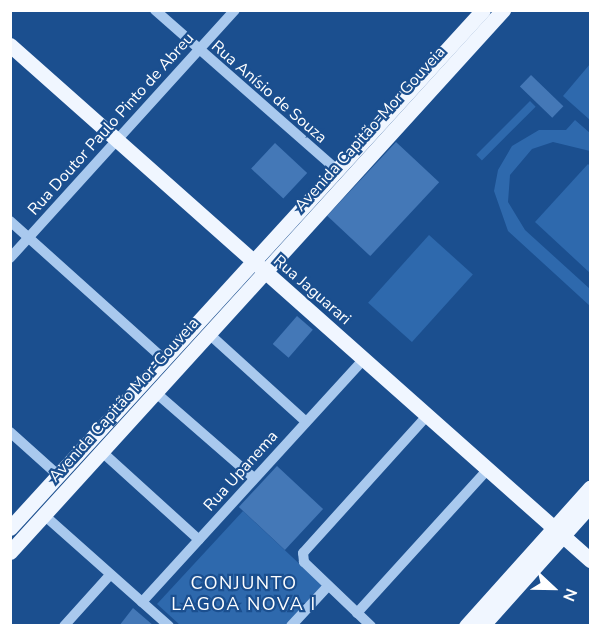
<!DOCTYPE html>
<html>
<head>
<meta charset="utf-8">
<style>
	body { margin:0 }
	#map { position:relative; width:601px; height:636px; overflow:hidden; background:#1b4f8f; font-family:"Nunito Sans",sans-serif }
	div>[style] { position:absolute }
	.green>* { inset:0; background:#2e69ad; transform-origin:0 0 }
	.building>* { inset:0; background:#4478b7; transform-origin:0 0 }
	.minor>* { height:10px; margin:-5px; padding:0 5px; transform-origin:5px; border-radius:5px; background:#a9c9ee }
	.major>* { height:15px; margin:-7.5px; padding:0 7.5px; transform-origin:7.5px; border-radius:7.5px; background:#f0f6ff }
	span { translate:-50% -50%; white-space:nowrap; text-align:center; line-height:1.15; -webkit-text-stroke:4.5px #1b4f8f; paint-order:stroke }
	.street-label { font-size:16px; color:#fff }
	.neighbourhood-label { font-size:18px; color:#fff; letter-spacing:1.5px }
	.frame { position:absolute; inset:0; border:12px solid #fff; pointer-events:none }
	.north { position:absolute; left:523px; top:558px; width:60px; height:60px; -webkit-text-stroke:4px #1b4f8f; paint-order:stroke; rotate:112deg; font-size:16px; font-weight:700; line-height:24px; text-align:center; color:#fff }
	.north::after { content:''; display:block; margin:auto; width:21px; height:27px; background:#fff; clip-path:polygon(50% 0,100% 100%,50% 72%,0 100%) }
</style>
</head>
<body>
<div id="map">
	<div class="green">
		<div style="clip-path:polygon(590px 64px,590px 120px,563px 96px)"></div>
		<div style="left:530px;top:101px;width:8px;height:76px;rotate:45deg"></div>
		<div style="clip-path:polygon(575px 120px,590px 133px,590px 151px,553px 142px,532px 149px,510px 175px,508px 202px,525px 230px,590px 289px,590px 306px,508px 231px,494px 191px,498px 170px,512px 146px,539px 130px,566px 130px)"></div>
		<div style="clip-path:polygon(588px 164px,590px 166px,590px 273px,535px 222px)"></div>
		<div style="left:429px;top:235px;width:59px;height:91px;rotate:42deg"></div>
		<div style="clip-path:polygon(243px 511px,323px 586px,286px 625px,180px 625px,157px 604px)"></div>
	</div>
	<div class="building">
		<div style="left:531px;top:75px;width:45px;height:16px;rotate:44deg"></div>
		<div style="left:396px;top:142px;width:59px;height:101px;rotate:43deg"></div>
		<div style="left:275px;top:143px;width:44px;height:35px;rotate:43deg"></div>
		<div style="left:297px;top:316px;width:21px;height:37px;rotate:41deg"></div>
		<div style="left:277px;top:466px;width:63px;height:56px;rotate:43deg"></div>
		<div style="clip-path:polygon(133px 608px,154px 626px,119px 626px)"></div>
	</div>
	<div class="minor">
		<div style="left:155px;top:10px;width:242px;rotate:41.3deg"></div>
		<div style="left:10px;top:221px;width:208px;rotate:41.9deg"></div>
		<div style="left:10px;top:258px;width:335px;rotate:-47.8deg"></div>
		<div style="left:208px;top:333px;width:132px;rotate:42.2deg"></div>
		<div style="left:155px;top:392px;width:131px;rotate:41deg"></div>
		<div style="left:10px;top:432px;width:64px;rotate:41.9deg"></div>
		<div style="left:101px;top:451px;width:132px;rotate:42.2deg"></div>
		<div style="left:44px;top:515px;width:167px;rotate:41.6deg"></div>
		<div style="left:142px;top:602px;width:328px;rotate:-47.6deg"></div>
		<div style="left:357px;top:613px;width:193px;rotate:-47.7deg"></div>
		<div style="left:64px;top:626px;width:69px;rotate:-48deg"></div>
		<div style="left:291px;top:626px;width:54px;rotate:-47.2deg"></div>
		<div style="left:371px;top:626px;width:93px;rotate:-136.3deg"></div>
		<div style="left:304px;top:562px;width:9px;rotate:-96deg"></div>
		<div style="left:303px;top:553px;width:185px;rotate:-47.9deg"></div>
	</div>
	<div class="major">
		<div style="left:10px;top:45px;width:776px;rotate:41.6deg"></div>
		<div style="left:10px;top:528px;width:701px;rotate:-47.6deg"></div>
		<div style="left:10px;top:552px;width:733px;rotate:-47.71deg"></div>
		<div style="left:466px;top:626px;width:186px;rotate:-48.1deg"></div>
		<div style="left:482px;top:626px;width:162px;rotate:-48.2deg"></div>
	</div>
	<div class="street-label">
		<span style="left:269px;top:92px;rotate:41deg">Rua Anísio de Souza</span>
		<span style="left:111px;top:124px;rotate:-48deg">Rua Doutor Paulo Pinto de Abreu</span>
		<span style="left:370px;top:129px;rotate:-48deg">Avenida Capitão-Mor Gouveia</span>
		<span style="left:312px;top:290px;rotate:41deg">Rua Jaguarari</span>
		<span style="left:124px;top:400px;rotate:-48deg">Avenida Capitão Mor-Gouveia</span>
		<span style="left:241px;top:471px;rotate:-48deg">Rua Upanema</span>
	</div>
	<div class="neighbourhood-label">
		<span style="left:244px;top:594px">CONJUNTO<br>LAGOA NOVA I</span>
	</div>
	<div class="frame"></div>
	<div class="north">N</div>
</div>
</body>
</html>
